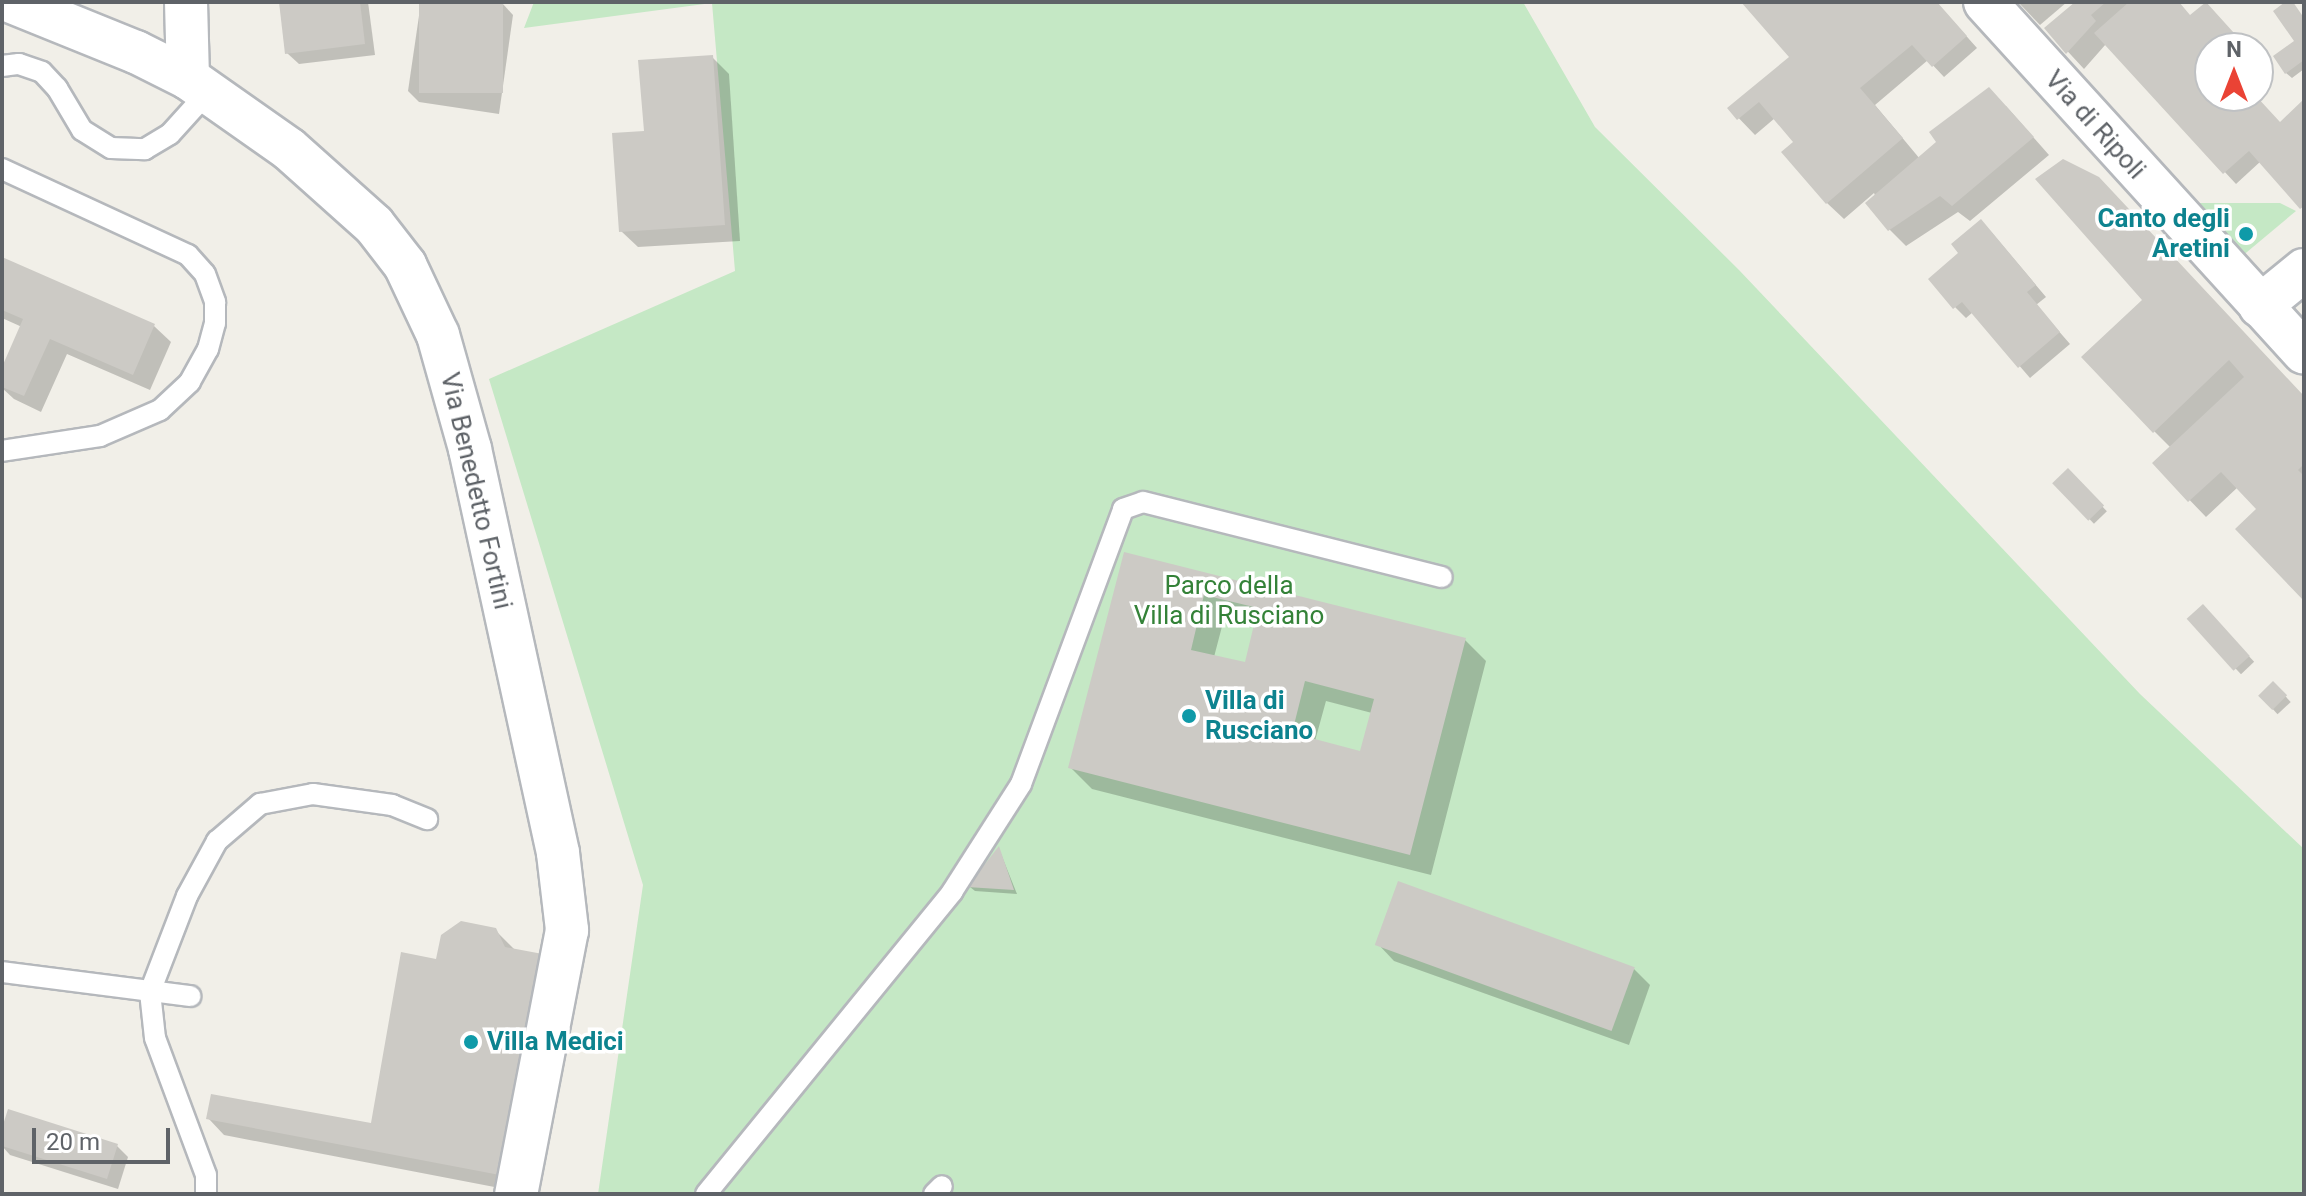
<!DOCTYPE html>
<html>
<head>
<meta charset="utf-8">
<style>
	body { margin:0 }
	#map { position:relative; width:2306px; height:1196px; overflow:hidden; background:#f1efe8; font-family:Roboto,sans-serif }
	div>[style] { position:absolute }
	.green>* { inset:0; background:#c5e8c5 }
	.shadow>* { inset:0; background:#0003; transform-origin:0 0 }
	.building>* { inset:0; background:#cccac5; transform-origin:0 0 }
	.roads { filter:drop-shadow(2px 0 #b5b8bc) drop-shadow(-2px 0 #b5b8bc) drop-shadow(0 2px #b5b8bc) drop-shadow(0 -2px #b5b8bc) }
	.service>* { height:20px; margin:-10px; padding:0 10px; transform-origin:10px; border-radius:10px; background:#fff }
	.minor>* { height:42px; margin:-21px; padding:0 21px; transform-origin:21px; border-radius:21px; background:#fff }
	.dots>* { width:22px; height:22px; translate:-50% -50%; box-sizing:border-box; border:4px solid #fff; border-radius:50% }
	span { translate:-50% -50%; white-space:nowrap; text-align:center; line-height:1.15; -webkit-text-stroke:7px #fff; paint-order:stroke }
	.street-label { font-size:26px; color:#5f6368 }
	.culture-label { font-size:26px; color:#0d838f; font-weight:700 }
	.right { translate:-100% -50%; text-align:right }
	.left { translate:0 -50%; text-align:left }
	.park-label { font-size:26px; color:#348238 }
	.frame { position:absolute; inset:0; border:4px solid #5f6368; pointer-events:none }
	.north { position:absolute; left:2194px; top:32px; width:80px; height:80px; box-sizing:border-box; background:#fff; border:2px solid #bfc1c3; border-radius:50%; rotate:0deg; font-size:22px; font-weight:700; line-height:32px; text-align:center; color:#5f6368 }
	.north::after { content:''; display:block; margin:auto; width:28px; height:36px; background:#ea4335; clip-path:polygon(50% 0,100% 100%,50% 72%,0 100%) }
	.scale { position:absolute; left:32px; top:1128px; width:138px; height:36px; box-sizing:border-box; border:4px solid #5f6368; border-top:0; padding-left:10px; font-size:24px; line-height:28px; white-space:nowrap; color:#5f6368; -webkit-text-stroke:6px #fff; paint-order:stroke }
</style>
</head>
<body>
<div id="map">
	<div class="green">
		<div style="clip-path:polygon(534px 2px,1523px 2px,1595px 127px,1739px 270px,2140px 694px,2304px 849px,2304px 1194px,598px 1194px,643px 885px,489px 379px,735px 271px,712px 3px,524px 28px)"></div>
		<div style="clip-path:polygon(2197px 203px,2280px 203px,2296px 211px,2241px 257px)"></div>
	</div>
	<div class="shadow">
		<div style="clip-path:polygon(281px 2px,368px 2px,375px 55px,299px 64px,287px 53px)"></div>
		<div style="clip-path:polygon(421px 2px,493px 2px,502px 3px,513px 15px,499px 114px,419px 102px,408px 91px)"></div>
		<div style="clip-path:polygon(1746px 2px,1936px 2px,1977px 48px,1944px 77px,1928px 60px,1875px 105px,1920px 159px,2006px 106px,2049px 155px,1970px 221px,1958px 212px,1906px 246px,1890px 230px,1874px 193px,1844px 219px,1827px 203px,1796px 142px,1775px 118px,1755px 135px,1730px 109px,1791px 57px)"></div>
		<div style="clip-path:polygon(2018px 2px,2067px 2px,2040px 25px)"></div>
		<div style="clip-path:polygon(2079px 2px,2177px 2px,2190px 17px,2216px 15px,2243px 45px,2210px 48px,2210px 96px,2255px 96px,2280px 125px,2304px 102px,2304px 210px,2261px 161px,2236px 184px,2106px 44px,2084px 69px,2047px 29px)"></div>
		<div style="clip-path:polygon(2288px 2px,2304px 19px,2304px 69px,2292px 78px,2286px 73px,2297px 41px)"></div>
		<div style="clip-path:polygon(712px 57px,729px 74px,740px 241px,638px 247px,621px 231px,646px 133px)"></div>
		<div style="clip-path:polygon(2258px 81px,2264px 88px,2258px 93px)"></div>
		<div style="clip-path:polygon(1992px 233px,2046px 297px,2036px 305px,2070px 344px,2030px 378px,1973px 312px,1966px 318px,1955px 307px)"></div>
		<div style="clip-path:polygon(2px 259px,154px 326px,171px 342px,150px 390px,67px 354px,41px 412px,14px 399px,2px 388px,2px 372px,22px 327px,2px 318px)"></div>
		<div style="clip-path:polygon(2144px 300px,2304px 398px,2304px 598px,2259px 509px,2238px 487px,2206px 517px,2155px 464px,2171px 448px,2154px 431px)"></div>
		<div style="left:2068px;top:471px;width:56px;height:18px;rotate:46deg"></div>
		<div style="clip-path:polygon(evenodd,1125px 554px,1465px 640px,1486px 661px,1431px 875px,1092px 789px,1071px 768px,1125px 554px,1225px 615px,1257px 623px,1246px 664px,1214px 657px,1225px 615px,1125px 554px,1326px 701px,1372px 713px,1362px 753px,1315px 741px,1326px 701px)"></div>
		<div style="left:2203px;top:607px;width:75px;height:18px;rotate:47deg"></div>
		<div style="left:2273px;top:683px;width:26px;height:18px;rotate:47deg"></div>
		<div style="clip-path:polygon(999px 849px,1017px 894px,975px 891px,970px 887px)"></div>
		<div style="clip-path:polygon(495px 930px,516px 951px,521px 1192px,224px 1135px,208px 1118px,373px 1126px,438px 962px)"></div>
		<div style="clip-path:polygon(1378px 944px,1634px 969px,1650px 985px,1629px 1045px,1394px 961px)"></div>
		<div style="clip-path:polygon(2px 1135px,117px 1146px,128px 1157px,118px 1189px,10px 1155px,2px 1146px)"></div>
	</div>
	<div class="building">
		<div style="clip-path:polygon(279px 2px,360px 2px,365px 44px,285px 54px)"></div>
		<div style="left:419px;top:2px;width:84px;height:91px"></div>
		<div style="clip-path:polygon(1741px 2px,1937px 2px,1967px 36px,1932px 67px,1912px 45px,1860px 88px,1903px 138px,1826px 204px,1781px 152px,1793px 142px,1759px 102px,1737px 120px,1727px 108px,1789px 57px)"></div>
		<div style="clip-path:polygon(2075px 2px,2106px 2px,2091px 15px,2096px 21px,2066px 54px,2044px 28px)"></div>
		<div style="clip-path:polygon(2129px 2px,2179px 2px,2190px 15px,2206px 2px,2234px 33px,2224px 41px,2229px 48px,2210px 48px,2210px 96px,2256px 96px,2280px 122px,2304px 99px,2304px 206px,2300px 209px,2249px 151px,2223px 174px,2094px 33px)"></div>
		<div style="clip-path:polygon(2285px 2px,2293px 2px,2304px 18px,2304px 60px,2285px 74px,2273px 56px,2294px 41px,2273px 11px)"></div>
		<div style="clip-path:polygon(713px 55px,725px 225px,619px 232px,612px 133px,644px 131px,638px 60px)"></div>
		<div style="clip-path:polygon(1989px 87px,2034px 137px,1952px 206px,1940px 196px,1888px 231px,1865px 203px,1936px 142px,1929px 132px)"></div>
		<div style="clip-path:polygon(2063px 159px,2099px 177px,2304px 396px,2304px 464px,2298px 470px,2304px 476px,2304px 601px,2235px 529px,2256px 509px,2221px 472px,2188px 502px,2152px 463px,2244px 377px,2229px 360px,2153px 433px,2081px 357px,2142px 300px,2035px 179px)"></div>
		<div style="clip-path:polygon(1981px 219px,2036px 285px,2027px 292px,2060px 332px,2018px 368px,1962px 302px,1953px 309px,1928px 279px,1958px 253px,1951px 244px)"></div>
		<div style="clip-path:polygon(2px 257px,155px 324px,133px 375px,50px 339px,24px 396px,2px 387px,2px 367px,23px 319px,2px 310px)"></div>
		<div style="left:2068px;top:468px;width:52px;height:22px;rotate:46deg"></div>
		<div style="clip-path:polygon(evenodd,1124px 552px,1466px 638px,1410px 855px,1068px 768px,1124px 552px,1204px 595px,1258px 608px,1245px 662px,1191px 650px,1204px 595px,1124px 552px,1305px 681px,1374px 699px,1360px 751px,1292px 733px,1305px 681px)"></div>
		<div style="left:2203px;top:604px;width:70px;height:22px;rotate:48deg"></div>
		<div style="left:2273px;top:681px;width:20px;height:21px;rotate:45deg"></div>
		<div style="clip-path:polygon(999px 846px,1014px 890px,967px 887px)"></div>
		<div style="left:1398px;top:881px;width:252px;height:68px;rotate:20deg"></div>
		<div style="clip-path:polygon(461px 921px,496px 928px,505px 947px,548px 955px,505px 1176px,206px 1119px,211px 1094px,371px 1123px,401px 952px,436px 959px,441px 935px)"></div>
		<div style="clip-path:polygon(8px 1109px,118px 1144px,107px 1179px,2px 1146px,2px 1128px)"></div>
	</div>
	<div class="roads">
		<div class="service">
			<div style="left:2px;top:66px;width:17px;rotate:-7deg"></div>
			<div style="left:19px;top:64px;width:24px;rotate:19deg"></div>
			<div style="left:42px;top:72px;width:22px;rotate:47deg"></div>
			<div style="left:57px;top:88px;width:49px;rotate:59.2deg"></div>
			<div style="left:82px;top:130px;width:34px;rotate:32deg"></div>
			<div style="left:111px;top:148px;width:34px;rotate:2deg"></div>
			<div style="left:145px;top:149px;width:29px;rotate:-31deg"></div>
			<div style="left:170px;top:134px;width:57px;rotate:-47.9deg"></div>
			<div style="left:2px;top:169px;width:205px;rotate:24.8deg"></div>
			<div style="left:188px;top:255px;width:25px;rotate:48deg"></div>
			<div style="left:205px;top:274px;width:30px;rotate:70deg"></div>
			<div style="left:215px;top:302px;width:21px;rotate:90deg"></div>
			<div style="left:215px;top:323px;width:27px;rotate:105deg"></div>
			<div style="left:208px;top:349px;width:38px;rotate:119deg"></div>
			<div style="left:190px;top:382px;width:41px;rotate:137deg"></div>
			<div style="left:160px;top:410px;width:65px;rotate:156.6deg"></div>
			<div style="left:100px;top:436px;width:99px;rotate:171.3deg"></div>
			<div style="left:2px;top:972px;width:190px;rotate:7.3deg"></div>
			<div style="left:206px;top:1194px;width:19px;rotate:-90deg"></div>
			<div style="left:206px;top:1175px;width:146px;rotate:-110.4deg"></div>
			<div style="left:155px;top:1038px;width:46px;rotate:-96.2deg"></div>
			<div style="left:150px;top:992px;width:103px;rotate:-68.9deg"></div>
			<div style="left:187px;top:896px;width:63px;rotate:-61.4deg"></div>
			<div style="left:217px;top:841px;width:57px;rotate:-40.7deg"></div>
			<div style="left:260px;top:804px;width:54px;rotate:-10.7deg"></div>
			<div style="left:313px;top:794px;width:80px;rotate:7.9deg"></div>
			<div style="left:392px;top:805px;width:38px;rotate:22deg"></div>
			<div style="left:706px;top:1194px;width:390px;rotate:-50.8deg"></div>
			<div style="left:952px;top:892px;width:128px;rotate:-57.4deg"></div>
			<div style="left:1021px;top:784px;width:293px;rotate:-69.6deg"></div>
			<div style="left:1123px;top:509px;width:21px;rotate:-19deg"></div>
			<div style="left:1143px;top:502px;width:308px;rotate:14.1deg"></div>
			<div style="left:934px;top:1194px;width:11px;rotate:-45deg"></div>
		</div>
		<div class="minor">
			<div style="left:12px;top:2px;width:134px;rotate:22deg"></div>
			<div style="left:136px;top:52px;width:58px;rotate:26.6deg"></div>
			<div style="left:188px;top:78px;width:123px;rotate:35.1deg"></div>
			<div style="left:289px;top:149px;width:114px;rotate:41.8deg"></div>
			<div style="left:374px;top:225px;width:51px;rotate:52.2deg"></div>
			<div style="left:405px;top:265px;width:77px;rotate:64.8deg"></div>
			<div style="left:438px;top:335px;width:118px;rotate:74.3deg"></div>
			<div style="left:470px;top:449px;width:413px;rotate:77.7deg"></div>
			<div style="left:558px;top:853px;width:78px;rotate:83.3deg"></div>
			<div style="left:567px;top:930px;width:269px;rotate:100.9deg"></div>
			<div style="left:186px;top:2px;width:76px;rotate:88.5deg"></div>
			<div style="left:1985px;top:2px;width:474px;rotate:47.7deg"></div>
			<div style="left:2260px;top:306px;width:57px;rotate:-39.3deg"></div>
		</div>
	</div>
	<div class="dots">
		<div style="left:2246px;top:234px;background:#0f9aa8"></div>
		<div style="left:1189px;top:716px;background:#0f9aa8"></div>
		<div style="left:471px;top:1042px;background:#0f9aa8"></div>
	</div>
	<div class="street-label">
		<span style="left:2095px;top:125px;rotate:48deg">Via di Ripoli</span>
		<span style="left:476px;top:491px;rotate:77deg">Via Benedetto Fortini</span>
	</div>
	<div class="culture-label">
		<span class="right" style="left:2230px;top:234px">Canto degli<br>Aretini</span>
		<span class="left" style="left:1205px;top:716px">Villa di<br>Rusciano</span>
		<span class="left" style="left:487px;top:1042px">Villa Medici</span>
	</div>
	<div class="park-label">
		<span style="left:1229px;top:601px">Parco della<br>Villa di Rusciano</span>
	</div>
	<div class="frame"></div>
	<div class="north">N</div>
	<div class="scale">20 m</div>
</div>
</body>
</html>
